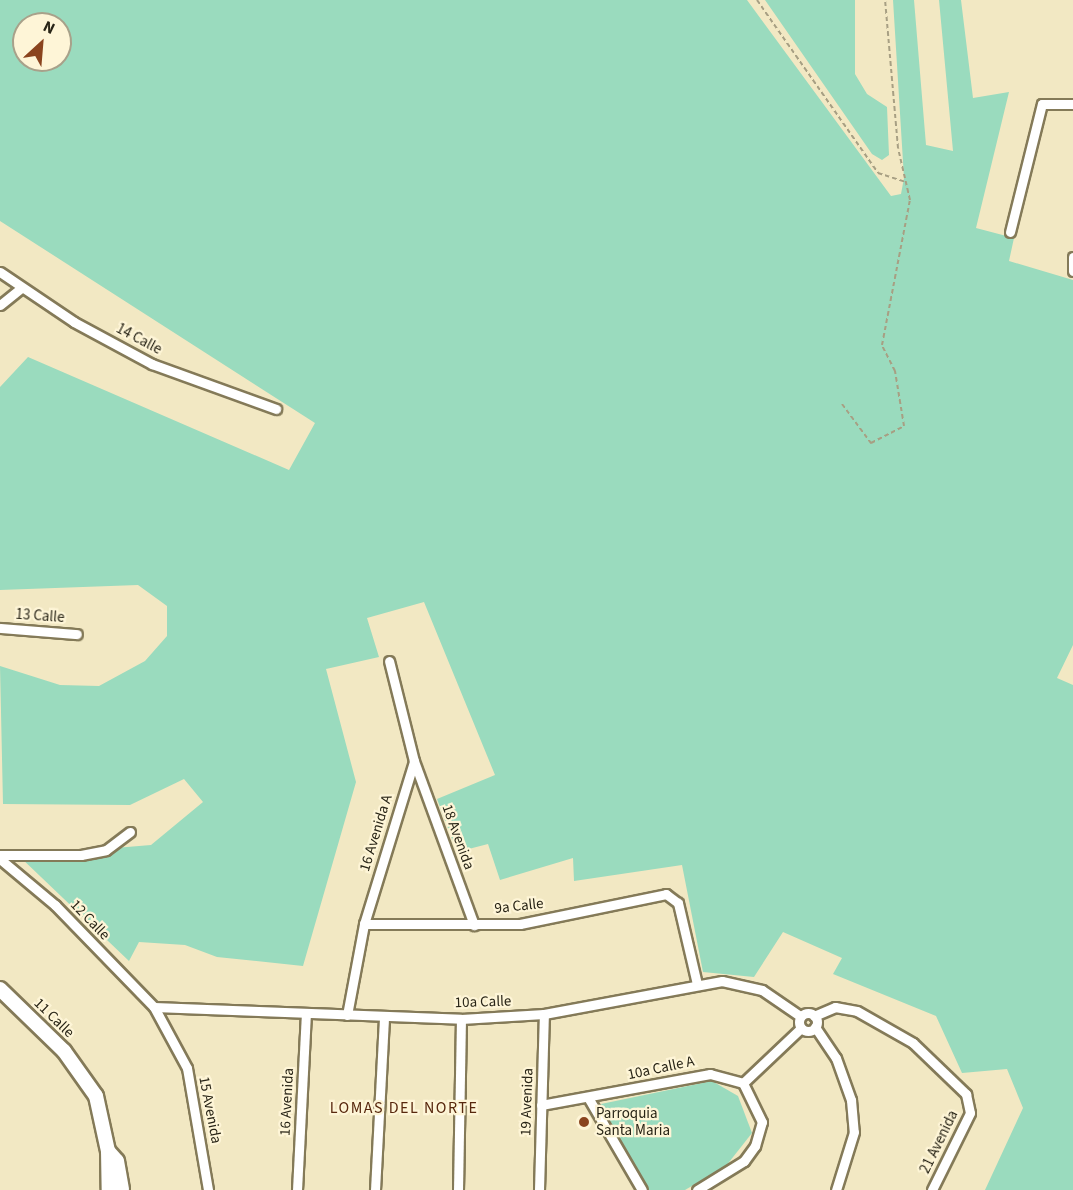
<!DOCTYPE html>
<html>
<head>
<meta charset="utf-8">
<style>
	body { margin:0 }
	#map { position:relative; width:1073px; height:1190px; overflow:hidden; background:#f2e8c3; font-family:"Source Sans 3",sans-serif }
	div>[style] { position:absolute }
	.green>* { inset:0; background:#9adbbe }
	.path>* { height:2px; margin-top:-1px; transform-origin:0; background:repeating-linear-gradient(90deg,#a79f83 0 4.5px,transparent 0 7.5px) }
	.roads { filter:drop-shadow(2px 0 #847a58) drop-shadow(-2px 0 #847a58) drop-shadow(0 2px #847a58) drop-shadow(0 -2px #847a58) }
	.street>* { height:9px; margin:-4.5px; padding:0 4.5px; transform-origin:4.5px; border-radius:4.5px; background:#fff }
	.street>.ring { margin:-4.5px; padding:0; box-sizing:content-box; background:none; border:9px solid #fff; border-radius:50% }
	.secondary>* { height:14px; margin:-7px; padding:0 7px; transform-origin:7px; border-radius:7px; background:#fff }
	.dots>* { width:16px; height:16px; translate:-50% -50%; box-sizing:border-box; border:3px solid #fef5d7; border-radius:50% }
	span { translate:-50% -50%; white-space:nowrap; text-align:center; line-height:1.15; -webkit-text-stroke:4.5px #fef5d7; paint-order:stroke }
	.street-label { font-size:15px; color:#282416 }
	.poi-label { font-size:15px; color:#282416 }
	.left { translate:0 -50%; text-align:left }
	.neighbourhood-label { font-size:16px; color:#58280e; letter-spacing:1.5px }
	.north { position:absolute; left:12px; top:12px; width:60px; height:60px; box-sizing:border-box; background:#fef5d7; border:2px solid #a8a18a; border-radius:50%; rotate:26deg; font-size:16px; font-weight:700; line-height:24px; text-align:center; color:#282416 }
	.north::after { content:''; display:block; margin:auto; width:21px; height:27px; background:#8a441e; clip-path:polygon(50% 0,100% 100%,50% 72%,0 100%) }
</style>
</head>
<body>
<div id="map">
	<div class="green">
		<div style="clip-path:polygon(evenodd,0 0,747px 0,891px 196px,901px 194px,904px 178px,893px 0,914px 0,926px 145px,953px 151px,939px 0,961px 0,973px 98px,1009px 92px,976px 228px,1014px 238px,1009px 261px,1073px 280px,1073px 645px,1057px 678px,1073px 685px,1073px 1190px,985px 1190px,1023px 1108px,1007px 1069px,962px 1073px,936px 1016px,833px 974px,842px 958px,783px 932px,754px 977px,703px 972px,682px 865px,574px 881px,573px 858px,500px 880px,488px 844px,457px 852px,437px 799px,495px 775px,424px 602px,367px 618px,379px 657px,326px 669px,356px 782px,303px 966px,217px 957px,185px 945px,139px 942px,129px 961px,19px 856px,151px 845px,203px 802px,184px 779px,130px 805px,3px 804px,0 666px,60px 685px,99px 686px,145px 661px,167px 636px,167px 606px,138px 585px,0 590px,0 387px,28px 357px,289px 470px,315px 423px,0 221px,0 0,24px 24px,60px 24px,60px 60px,24px 60px,24px 24px)"></div>
		<div style="clip-path:polygon(765px 0,855px 0,855px 74px,867px 94px,887px 107px,889px 155px,882px 160px,872px 154px)"></div>
		<div style="clip-path:polygon(712px 1081px,738px 1096px,752px 1133px,726px 1166px,685px 1190px,647px 1190px,601px 1104px)"></div>
	</div>
	<div class="path">
		<div style="left:757px;top:0;width:211px;rotate:55deg"></div>
		<div style="left:878px;top:173px;width:28px;rotate:18deg"></div>
		<div style="left:842px;top:404px;width:49px;rotate:53.4deg"></div>
		<div style="left:871px;top:443px;width:37px;rotate:-27deg"></div>
		<div style="left:904px;top:426px;width:56px;rotate:-99.3deg"></div>
		<div style="left:895px;top:371px;width:29px;rotate:-117deg"></div>
		<div style="left:882px;top:345px;width:148px;rotate:-79.1deg"></div>
		<div style="left:910px;top:200px;width:53px;rotate:-103deg"></div>
		<div style="left:898px;top:148px;width:149px;rotate:-95deg"></div>
	</div>
	<div class="roads">
		<div class="street">
			<div style="left:1010px;top:232px;width:132px;rotate:-76deg"></div>
			<div style="left:1042px;top:104px;width:31px"></div>
			<div style="left:1073px;top:257px;width:14px;rotate:90deg"></div>
			<div style="left:0;top:272px;width:89px;rotate:34deg"></div>
			<div style="left:74px;top:322px;width:89px;rotate:28.3deg"></div>
			<div style="left:152px;top:364px;width:132px;rotate:19.9deg"></div>
			<div style="left:0;top:305px;width:28px;rotate:-39deg"></div>
			<div style="left:0;top:628px;width:77px;rotate:4.5deg"></div>
			<div style="left:414px;top:761px;width:175px;rotate:69.9deg"></div>
			<div style="left:0;top:855px;width:81px"></div>
			<div style="left:81px;top:855px;width:25px;rotate:-11deg"></div>
			<div style="left:106px;top:850px;width:30px;rotate:-37deg"></div>
			<div style="left:0;top:859px;width:72px;rotate:39.9deg"></div>
			<div style="left:55px;top:905px;width:142px;rotate:45.9deg"></div>
			<div style="left:154px;top:1007px;width:69px;rotate:61.6deg"></div>
			<div style="left:187px;top:1068px;width:124px;rotate:80.2deg"></div>
			<div style="left:364px;top:924px;width:156px"></div>
			<div style="left:520px;top:924px;width:149px;rotate:-11.6deg"></div>
			<div style="left:666px;top:894px;width:15px;rotate:37deg"></div>
			<div style="left:678px;top:903px;width:83px;rotate:76.8deg"></div>
			<div style="left:154px;top:1007px;width:307px;rotate:2.2deg"></div>
			<div style="left:461px;top:1019px;width:83px;rotate:-3.4deg"></div>
			<div style="left:544px;top:1014px;width:181px;rotate:-10.5deg"></div>
			<div style="left:722px;top:981px;width:41px;rotate:12.7deg"></div>
			<div style="left:762px;top:990px;width:46px;rotate:34.4deg"></div>
			<div class="ring" style="left:799px;top:1013px;width:9px;height:9px"></div>
			<div style="left:347px;top:1015px;width:93px;rotate:-79.4deg"></div>
			<div style="left:364px;top:924px;width:170px;rotate:-72.9deg"></div>
			<div style="left:414px;top:761px;width:103px;rotate:-104deg"></div>
			<div style="left:814px;top:1016px;width:23px;rotate:-23deg"></div>
			<div style="left:835px;top:1007px;width:22px;rotate:10deg"></div>
			<div style="left:857px;top:1011px;width:64px;rotate:29.7deg"></div>
			<div style="left:913px;top:1043px;width:74px;rotate:43.9deg"></div>
			<div style="left:966px;top:1094px;width:19px;rotate:78deg"></div>
			<div style="left:970px;top:1113px;width:86px;rotate:116.3deg"></div>
			<div style="left:815px;top:1027px;width:37px;rotate:56deg"></div>
			<div style="left:836px;top:1058px;width:45px;rotate:70.3deg"></div>
			<div style="left:851px;top:1100px;width:32px;rotate:85deg"></div>
			<div style="left:854px;top:1132px;width:61px;rotate:107.2deg"></div>
			<div style="left:743px;top:1083px;width:80px;rotate:-43.5deg"></div>
			<div style="left:589px;top:1099px;width:105px;rotate:59.8deg"></div>
			<div style="left:541px;top:1105px;width:172px;rotate:-10.4deg"></div>
			<div style="left:710px;top:1074px;width:34px;rotate:15deg"></div>
			<div style="left:297px;top:1190px;width:175px;rotate:-87.1deg"></div>
			<div style="left:375px;top:1190px;width:173px;rotate:-87deg"></div>
			<div style="left:458px;top:1190px;width:171px;rotate:-89deg"></div>
			<div style="left:539px;top:1190px;width:176px;rotate:-88.4deg"></div>
			<div style="left:697px;top:1190px;width:55px;rotate:-31.7deg"></div>
			<div style="left:744px;top:1161px;width:19px;rotate:-54deg"></div>
			<div style="left:755px;top:1146px;width:25px;rotate:-74deg"></div>
			<div style="left:762px;top:1122px;width:43px;rotate:-116deg"></div>
		</div>
		<div class="secondary">
			<div style="left:0;top:989px;width:89px;rotate:44.1deg"></div>
			<div style="left:64px;top:1051px;width:55px;rotate:54.6deg"></div>
			<div style="left:96px;top:1096px;width:56px;rotate:77.7deg"></div>
			<div style="left:108px;top:1151px;width:39px;rotate:89deg"></div>
			<div style="left:108px;top:1151px;width:13px;rotate:48deg"></div>
			<div style="left:117px;top:1161px;width:29px;rotate:80deg"></div>
		</div>
	</div>
	<div class="dots">
		<div style="left:584px;top:1122px;background:#8a441e"></div>
	</div>
	<div class="street-label">
		<span style="left:139px;top:339px;rotate:28deg">14 Calle</span>
		<span style="left:40px;top:616px;rotate:4deg">13 Calle</span>
		<span style="left:376px;top:833px;rotate:-73deg">16 Avenida A</span>
		<span style="left:458px;top:837px;rotate:70deg">18 Avenida</span>
		<span style="left:519px;top:906px;rotate:-6deg">9a Calle</span>
		<span style="left:90px;top:920px;rotate:46deg">12 Calle</span>
		<span style="left:483px;top:1002px;rotate:-2deg">10a Calle</span>
		<span style="left:54px;top:1018px;rotate:44deg">11 Calle</span>
		<span style="left:661px;top:1068px;rotate:-12deg">10a Calle A</span>
		<span style="left:287px;top:1102px;rotate:-87deg">16 Avenida</span>
		<span style="left:527px;top:1102px;rotate:-88deg">19 Avenida</span>
		<span style="left:210px;top:1110px;rotate:79deg">15 Avenida</span>
		<span style="left:939px;top:1142px;rotate:-64deg">21 Avenida</span>
	</div>
	<div class="poi-label">
		<span class="left" style="left:596px;top:1122px">Parroquia<br>Santa Maria</span>
	</div>
	<div class="neighbourhood-label">
		<span style="left:404px;top:1108px">LOMAS DEL NORTE</span>
	</div>
	<div class="north">N</div>
</div>
</body>
</html>
